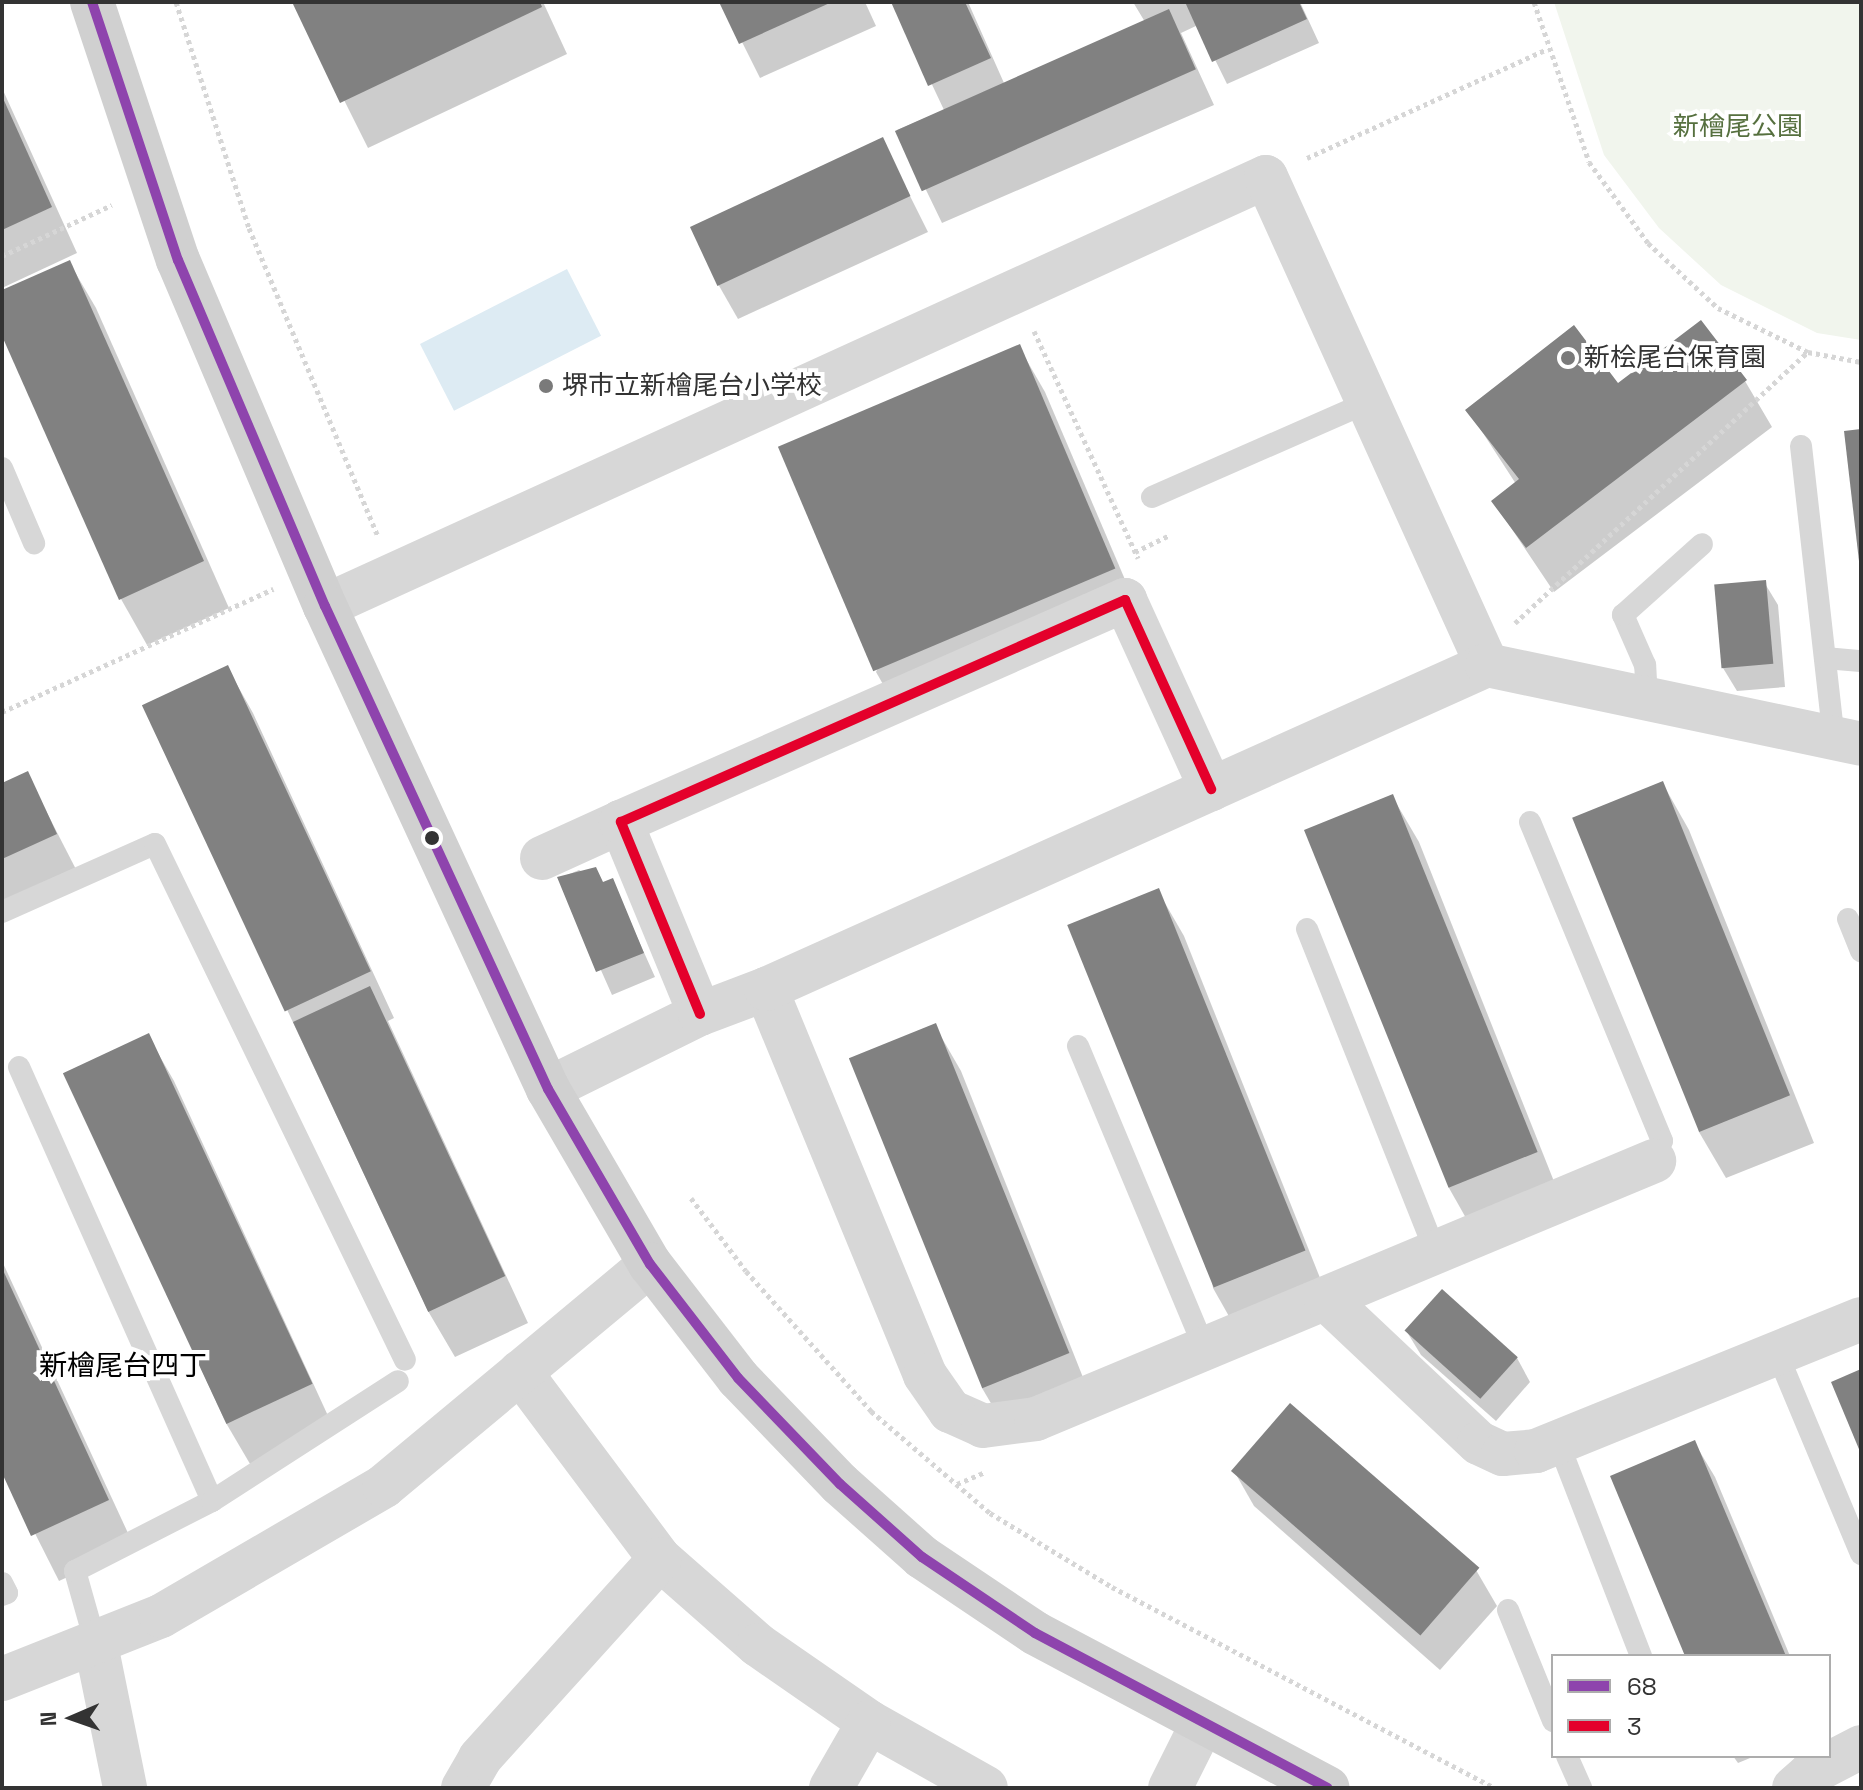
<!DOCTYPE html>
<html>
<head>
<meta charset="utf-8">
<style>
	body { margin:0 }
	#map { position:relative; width:1863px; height:1790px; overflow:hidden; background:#fff; font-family:"Space Grotesk","Noto Sans JP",sans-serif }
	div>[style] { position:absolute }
	.green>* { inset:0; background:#f1f5ed }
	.water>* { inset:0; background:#ddebf3; transform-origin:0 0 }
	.shadow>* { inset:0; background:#0003 }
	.building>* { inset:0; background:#818181; transform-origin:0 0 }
	.path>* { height:5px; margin-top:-2.5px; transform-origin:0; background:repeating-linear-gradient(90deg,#d6d6d6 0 4px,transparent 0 8px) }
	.lane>* { height:22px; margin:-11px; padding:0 11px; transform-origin:11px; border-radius:11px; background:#d7d7d7 }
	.street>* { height:44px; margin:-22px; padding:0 22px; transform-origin:22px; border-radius:22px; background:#d7d7d7 }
	.secondary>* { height:44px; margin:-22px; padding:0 22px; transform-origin:22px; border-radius:22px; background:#d0d0d0 }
	.bus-1>* { height:10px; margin:-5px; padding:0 5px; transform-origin:5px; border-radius:5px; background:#8e44ad }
	.bus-2>* { height:10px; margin:-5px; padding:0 5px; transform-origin:5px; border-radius:5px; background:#e4002b }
	.dots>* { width:22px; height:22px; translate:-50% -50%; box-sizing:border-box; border:4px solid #fff; border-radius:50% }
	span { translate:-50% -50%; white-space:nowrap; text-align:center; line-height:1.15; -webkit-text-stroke:8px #fff; paint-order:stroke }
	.park-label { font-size:26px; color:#56703f }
	.poi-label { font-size:26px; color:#333 }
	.left { translate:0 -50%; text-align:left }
	.neighbourhood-label { font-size:28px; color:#000 }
	.frame { position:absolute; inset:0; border:4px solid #333; pointer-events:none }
	.legend { position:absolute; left:1551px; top:1654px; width:280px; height:104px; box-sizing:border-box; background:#fff; border:2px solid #adadad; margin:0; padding:10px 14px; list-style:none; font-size:24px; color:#333 }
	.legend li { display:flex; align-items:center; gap:16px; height:40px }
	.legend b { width:40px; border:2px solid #adadad }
	.north { position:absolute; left:32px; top:1678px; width:80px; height:80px; -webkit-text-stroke:6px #fff; paint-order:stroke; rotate:268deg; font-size:22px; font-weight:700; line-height:32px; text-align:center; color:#333 }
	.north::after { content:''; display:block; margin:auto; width:28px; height:36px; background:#333; clip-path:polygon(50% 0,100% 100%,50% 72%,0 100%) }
</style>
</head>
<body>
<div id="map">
	<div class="green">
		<div style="clip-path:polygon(1554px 2px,1861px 2px,1861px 340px,1817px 333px,1721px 285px,1659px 228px,1604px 155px)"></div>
	</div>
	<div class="water">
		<div style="left:567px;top:269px;width:75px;height:165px;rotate:63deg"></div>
	</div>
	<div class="shadow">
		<div style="clip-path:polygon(295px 2px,543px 2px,567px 54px,368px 148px)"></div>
		<div style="clip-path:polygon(722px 2px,865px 2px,876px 26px,760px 78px)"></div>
		<div style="clip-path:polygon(893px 2px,968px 2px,1004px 83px,1145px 22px,1133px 2px,1300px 2px,1319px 43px,1227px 84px,1198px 25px,1181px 33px,1214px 105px,942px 223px,897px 130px,944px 110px)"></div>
		<div style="clip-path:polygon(2px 88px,77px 253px,2px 288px)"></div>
		<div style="clip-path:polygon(882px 140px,928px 232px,738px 319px,718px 284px)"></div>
		<div style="clip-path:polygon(69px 262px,96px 308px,229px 608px,147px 645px,121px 599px,2px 331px,2px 292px)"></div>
		<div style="clip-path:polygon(1019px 347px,1045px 392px,1135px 603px,896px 707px,876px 672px)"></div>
		<div style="clip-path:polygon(1745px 381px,1772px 427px,1554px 592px,1493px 501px,1516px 484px,1468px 410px,1618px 386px)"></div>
		<div style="clip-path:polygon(1764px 582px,1778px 605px,1785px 687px,1737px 691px,1723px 668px)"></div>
		<div style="clip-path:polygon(227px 667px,253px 713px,394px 1018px,388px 1021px,528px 1323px,455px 1357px,428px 1311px,145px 706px)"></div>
		<div style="clip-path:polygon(27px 774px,82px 881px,2px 917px,2px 785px)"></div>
		<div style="clip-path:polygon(1663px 784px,1689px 830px,1814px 1143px,1726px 1178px,1699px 1132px)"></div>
		<div style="clip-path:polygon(1392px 796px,1419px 842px,1561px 1199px,1475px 1234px,1449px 1188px)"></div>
		<div style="clip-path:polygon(579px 870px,604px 884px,612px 881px,655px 977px,612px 995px,560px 878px)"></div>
		<div style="clip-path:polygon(1158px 891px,1184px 936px,1328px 1298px,1239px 1334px,1213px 1288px)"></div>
		<div style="clip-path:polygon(935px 1026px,961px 1071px,1092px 1400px,1009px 1434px,982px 1388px)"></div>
		<div style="clip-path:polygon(148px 1036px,174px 1081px,335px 1431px,253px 1469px,226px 1423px,66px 1074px)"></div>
		<div style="clip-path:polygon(2px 1261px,134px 1546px,59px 1581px,2px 1468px)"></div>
		<div style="clip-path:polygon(1407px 1332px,1517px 1358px,1530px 1382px,1496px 1421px,1421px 1355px)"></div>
		<div style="clip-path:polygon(1694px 1442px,1715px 1477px,1790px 1656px,1687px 1656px)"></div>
		<div style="clip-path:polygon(1234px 1471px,1476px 1570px,1497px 1606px,1440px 1670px,1254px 1506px)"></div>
		<div style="clip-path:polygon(1733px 1756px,1755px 1756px,1738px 1763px)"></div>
	</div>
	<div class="building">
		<div style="clip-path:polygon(292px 2px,540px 2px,542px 7px,340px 103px)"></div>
		<div style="clip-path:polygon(719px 2px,832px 2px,739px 44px)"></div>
		<div style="clip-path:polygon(891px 2px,965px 2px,991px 58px,928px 86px)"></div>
		<div style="clip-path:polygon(1185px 2px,1299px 2px,1307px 19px,1212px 62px)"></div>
		<div style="left:1169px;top:9px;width:66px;height:300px;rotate:66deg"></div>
		<div style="clip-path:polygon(2px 96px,52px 207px,2px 230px)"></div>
		<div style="left:883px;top:137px;width:65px;height:213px;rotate:65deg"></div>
		<div style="clip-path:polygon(70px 260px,204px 561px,119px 600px,2px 336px,2px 290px)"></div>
		<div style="clip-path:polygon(1701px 320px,1747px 380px,1526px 548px,1491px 501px,1519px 479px,1465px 410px,1574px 325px,1618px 383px)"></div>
		<div style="left:1020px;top:344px;width:244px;height:263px;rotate:67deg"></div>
		<div style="clip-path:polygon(1861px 429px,1861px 561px,1859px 561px,1844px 431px)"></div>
		<div style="left:1766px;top:580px;width:84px;height:52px;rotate:85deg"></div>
		<div style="left:228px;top:665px;width:338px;height:95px;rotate:65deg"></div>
		<div style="clip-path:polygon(28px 771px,57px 834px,2px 859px,2px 783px)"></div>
		<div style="left:1663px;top:781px;width:339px;height:98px;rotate:68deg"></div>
		<div style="left:1393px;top:794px;width:386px;height:96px;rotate:68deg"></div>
		<div style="clip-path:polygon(596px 867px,603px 882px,613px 878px,644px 953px,596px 972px,557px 877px)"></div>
		<div style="left:1159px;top:888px;width:391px;height:99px;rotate:68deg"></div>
		<div style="left:370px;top:986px;width:320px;height:85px;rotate:65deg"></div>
		<div style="left:936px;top:1023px;width:356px;height:94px;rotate:68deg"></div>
		<div style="left:149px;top:1033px;width:387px;height:95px;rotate:65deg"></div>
		<div style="clip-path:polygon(2px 1268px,109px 1500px,31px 1536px,2px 1473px)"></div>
		<div style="left:1442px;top:1289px;width:102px;height:56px;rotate:42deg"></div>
		<div style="clip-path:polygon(1861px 1369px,1861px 1454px,1831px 1382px)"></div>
		<div style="left:1290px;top:1403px;width:251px;height:90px;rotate:41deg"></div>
		<div style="clip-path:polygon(1695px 1440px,1786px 1656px,1685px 1656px,1610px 1476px)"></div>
	</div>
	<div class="path">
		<div style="left:176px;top:2px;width:237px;rotate:72.1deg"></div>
		<div style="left:249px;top:228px;width:334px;rotate:67.3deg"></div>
		<div style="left:1534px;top:2px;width:169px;rotate:71deg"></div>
		<div style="left:1589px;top:162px;width:100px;rotate:53.9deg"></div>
		<div style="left:1648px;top:243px;width:96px;rotate:42.9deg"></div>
		<div style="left:1718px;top:308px;width:100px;rotate:26.1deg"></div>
		<div style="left:1808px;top:352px;width:54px;rotate:10.7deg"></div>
		<div style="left:1307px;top:158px;width:264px;rotate:-24.4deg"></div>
		<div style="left:2px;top:256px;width:121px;rotate:-24.9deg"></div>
		<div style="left:1034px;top:331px;width:250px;rotate:65.4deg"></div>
		<div style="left:1135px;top:552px;width:37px;rotate:-26deg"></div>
		<div style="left:1515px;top:623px;width:398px;rotate:-42.8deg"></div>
		<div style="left:2px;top:712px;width:298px;rotate:-24.4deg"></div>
		<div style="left:691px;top:1198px;width:91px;rotate:53deg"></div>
		<div style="left:746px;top:1271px;width:188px;rotate:48.2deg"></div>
		<div style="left:871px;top:1411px;width:157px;rotate:40.6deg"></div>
		<div style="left:990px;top:1513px;width:143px;rotate:31.2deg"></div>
		<div style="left:1112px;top:1587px;width:433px;rotate:27.7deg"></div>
		<div style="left:957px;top:1484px;width:30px;rotate:-23deg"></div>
	</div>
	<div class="lane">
		<div style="left:1801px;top:446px;width:295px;rotate:83.6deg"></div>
		<div style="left:2px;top:468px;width:82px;rotate:66.9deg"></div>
		<div style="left:1152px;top:497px;width:236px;rotate:-23.7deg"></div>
		<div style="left:1825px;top:658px;width:36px;rotate:5deg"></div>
		<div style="left:1647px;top:700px;width:35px;rotate:-93deg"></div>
		<div style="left:1645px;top:665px;width:55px;rotate:-113.7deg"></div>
		<div style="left:1623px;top:615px;width:106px;rotate:-41.9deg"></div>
		<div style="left:1530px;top:822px;width:345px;rotate:67.5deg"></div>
		<div style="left:1662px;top:1141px;width:22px;rotate:112deg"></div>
		<div style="left:2px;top:912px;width:167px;rotate:-24deg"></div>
		<div style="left:155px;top:844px;width:573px;rotate:64.15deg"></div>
		<div style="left:1848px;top:919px;width:35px;rotate:68deg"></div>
		<div style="left:1307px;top:929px;width:349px;rotate:68.3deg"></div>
		<div style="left:1078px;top:1046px;width:329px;rotate:67.3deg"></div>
		<div style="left:19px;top:1067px;width:475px;rotate:66deg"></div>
		<div style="left:1777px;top:1353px;width:218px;rotate:67.3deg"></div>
		<div style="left:1558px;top:1442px;width:230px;rotate:68.8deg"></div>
		<div style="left:2px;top:1583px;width:11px;rotate:63deg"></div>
		<div style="left:7px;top:1593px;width:5px;rotate:158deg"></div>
		<div style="left:1508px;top:1610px;width:120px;rotate:67.9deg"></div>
		<div style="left:96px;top:1645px;width:77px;rotate:-105.8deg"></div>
		<div style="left:75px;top:1571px;width:154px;rotate:-27.1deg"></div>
		<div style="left:212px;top:1501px;width:221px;rotate:-32.8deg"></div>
		<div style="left:1567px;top:1756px;width:35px;rotate:66deg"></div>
	</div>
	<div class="street">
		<div style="left:325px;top:606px;width:1034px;rotate:-24.51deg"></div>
		<div style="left:1266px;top:177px;width:536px;rotate:65.64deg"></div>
		<div style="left:542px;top:858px;width:87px;rotate:-24.5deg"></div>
		<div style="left:766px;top:989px;width:417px;rotate:67.6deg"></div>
		<div style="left:925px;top:1375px;width:44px;rotate:55.2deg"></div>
		<div style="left:950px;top:1411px;width:36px;rotate:24deg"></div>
		<div style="left:983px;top:1426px;width:53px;rotate:-7.5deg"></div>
		<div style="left:1036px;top:1419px;width:670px;rotate:-22.66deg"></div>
		<div style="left:700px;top:1014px;width:208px;rotate:-112.4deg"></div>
		<div style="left:621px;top:822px;width:551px;rotate:-23.77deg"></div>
		<div style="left:1125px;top:600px;width:208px;rotate:65.5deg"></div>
		<div style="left:548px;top:1089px;width:169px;rotate:-26.3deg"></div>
		<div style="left:700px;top:1014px;width:71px;rotate:-20.7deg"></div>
		<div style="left:766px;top:989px;width:790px;rotate:-24.2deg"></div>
		<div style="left:1487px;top:665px;width:382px;rotate:11.9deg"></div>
		<div style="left:1326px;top:1299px;width:210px;rotate:43.3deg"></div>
		<div style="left:1479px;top:1443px;width:26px;rotate:25deg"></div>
		<div style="left:1503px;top:1454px;width:33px;rotate:-5deg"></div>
		<div style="left:1536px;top:1451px;width:351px;rotate:-22.1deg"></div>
		<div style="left:520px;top:1372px;width:234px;rotate:53.2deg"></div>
		<div style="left:660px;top:1559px;width:130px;rotate:41.3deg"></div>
		<div style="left:758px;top:1645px;width:135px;rotate:34.7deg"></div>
		<div style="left:869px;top:1722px;width:134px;rotate:29.4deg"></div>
		<div style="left:96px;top:1645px;width:146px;rotate:78.5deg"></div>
		<div style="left:2px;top:1679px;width:171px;rotate:-21.6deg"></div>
		<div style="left:161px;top:1616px;width:258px;rotate:-30.2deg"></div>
		<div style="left:384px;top:1486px;width:346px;rotate:-39.8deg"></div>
		<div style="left:463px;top:1788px;width:34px;rotate:-60deg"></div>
		<div style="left:480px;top:1758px;width:268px;rotate:-47.9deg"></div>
		<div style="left:831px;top:1788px;width:76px;rotate:-60.1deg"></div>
		<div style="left:1170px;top:1788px;width:72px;rotate:-63.4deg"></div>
		<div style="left:1794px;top:1788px;width:23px;rotate:-41deg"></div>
		<div style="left:1811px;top:1773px;width:56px;rotate:-27.5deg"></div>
	</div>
	<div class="secondary">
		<div style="left:92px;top:2px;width:272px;rotate:71.6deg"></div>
		<div style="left:178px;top:260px;width:376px;rotate:67deg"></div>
		<div style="left:325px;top:606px;width:532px;rotate:65.22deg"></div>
		<div style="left:548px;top:1089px;width:203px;rotate:59.8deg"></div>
		<div style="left:650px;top:1264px;width:144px;rotate:52.3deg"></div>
		<div style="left:738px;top:1378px;width:147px;rotate:46.1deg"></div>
		<div style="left:840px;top:1484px;width:110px;rotate:41.7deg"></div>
		<div style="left:922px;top:1557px;width:136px;rotate:33.9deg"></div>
		<div style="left:1035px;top:1633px;width:331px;rotate:27.9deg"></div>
	</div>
	<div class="bus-1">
		<div style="left:92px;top:2px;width:272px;rotate:71.6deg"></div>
		<div style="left:178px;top:260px;width:376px;rotate:67deg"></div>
		<div style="left:325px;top:606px;width:532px;rotate:65.22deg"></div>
		<div style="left:548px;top:1089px;width:203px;rotate:59.8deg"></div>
		<div style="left:650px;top:1264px;width:144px;rotate:52.3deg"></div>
		<div style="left:738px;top:1378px;width:147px;rotate:46.1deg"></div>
		<div style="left:840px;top:1484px;width:110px;rotate:41.7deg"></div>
		<div style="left:922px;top:1557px;width:136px;rotate:33.9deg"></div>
		<div style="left:1035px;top:1633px;width:331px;rotate:27.9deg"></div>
	</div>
	<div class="bus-2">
		<div style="left:700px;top:1014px;width:208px;rotate:-112.4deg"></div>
		<div style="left:621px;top:822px;width:551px;rotate:-23.77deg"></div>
		<div style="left:1125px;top:600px;width:208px;rotate:65.5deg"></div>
	</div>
	<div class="dots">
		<div style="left:1568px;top:358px;background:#7a7a7a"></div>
		<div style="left:546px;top:386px;background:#7a7a7a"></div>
		<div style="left:432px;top:838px;background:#333"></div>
	</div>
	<div class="park-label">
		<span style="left:1738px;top:127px">新檜尾公園</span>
	</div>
	<div class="poi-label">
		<span class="left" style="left:1584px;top:358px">新桧尾台保育園</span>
		<span class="left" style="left:562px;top:386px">堺市立新檜尾台小学校</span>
	</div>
	<div class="neighbourhood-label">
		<span style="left:123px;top:1365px">新檜尾台四丁</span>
	</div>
	<div class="frame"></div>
	<ul class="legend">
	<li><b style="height:10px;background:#8e44ad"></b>68</li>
	<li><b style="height:10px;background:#e4002b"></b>3</li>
	</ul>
	<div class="north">N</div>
</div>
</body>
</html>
